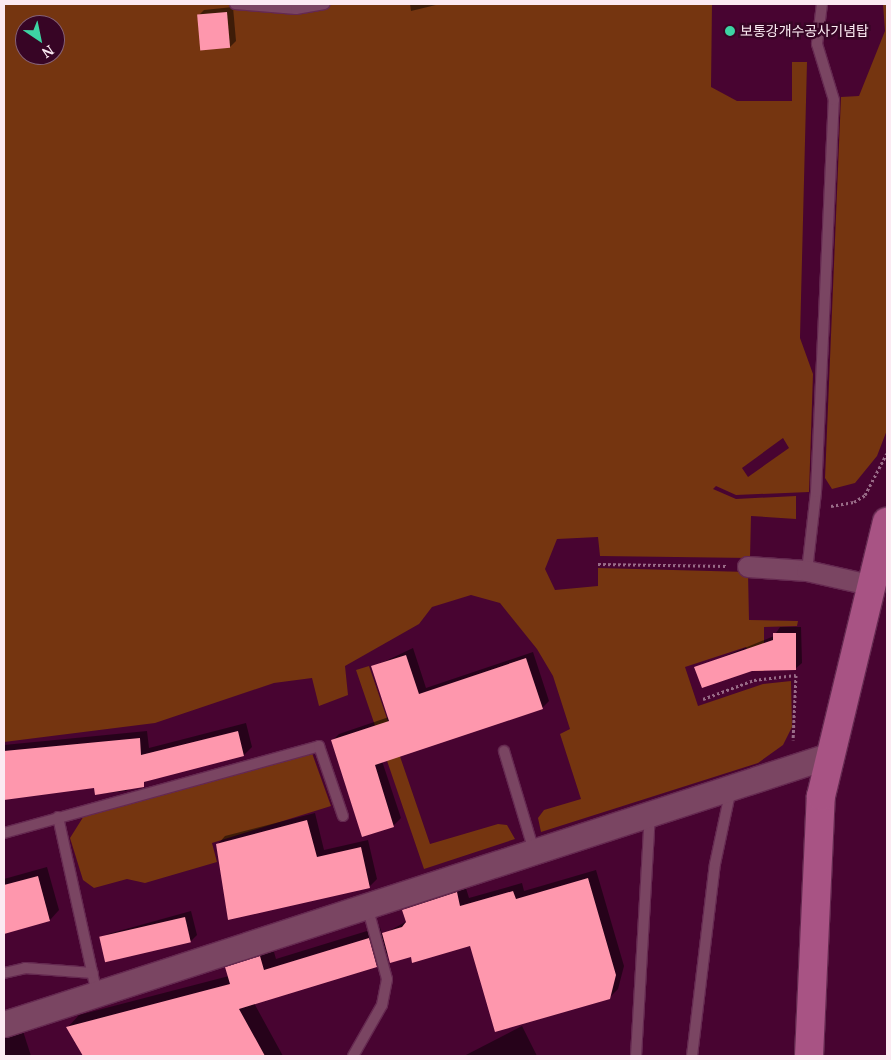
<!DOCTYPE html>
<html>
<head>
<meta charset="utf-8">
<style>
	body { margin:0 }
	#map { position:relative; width:891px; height:1060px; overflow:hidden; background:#480431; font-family:"PT Serif","Noto Sans KR",serif }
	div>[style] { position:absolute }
	.green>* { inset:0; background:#753510 }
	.shadow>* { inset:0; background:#0007 }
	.building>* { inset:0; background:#fe97ad; transform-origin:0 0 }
	.path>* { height:3px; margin-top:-1.5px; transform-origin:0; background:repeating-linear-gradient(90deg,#986b87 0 2.5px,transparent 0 5px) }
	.roads { filter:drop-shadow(1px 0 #652950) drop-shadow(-1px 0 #652950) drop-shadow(0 1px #652950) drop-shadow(0 -1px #652950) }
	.service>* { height:10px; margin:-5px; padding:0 5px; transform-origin:5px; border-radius:5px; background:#7a4562 }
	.minor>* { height:20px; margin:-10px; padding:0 10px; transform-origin:10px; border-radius:10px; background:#7a4562 }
	.tertiary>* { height:25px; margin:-12.5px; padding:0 12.5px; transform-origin:12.5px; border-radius:12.5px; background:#7a4562 }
	.secondary>* { height:28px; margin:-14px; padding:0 14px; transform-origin:14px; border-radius:14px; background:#a85384 }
	.dots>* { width:14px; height:14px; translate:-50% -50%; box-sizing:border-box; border:2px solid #370525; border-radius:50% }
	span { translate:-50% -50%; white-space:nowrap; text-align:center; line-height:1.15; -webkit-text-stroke:5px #370525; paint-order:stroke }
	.poi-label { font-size:14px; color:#fbeaf2 }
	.left { translate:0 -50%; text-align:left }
	.frame { position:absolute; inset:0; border:5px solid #fbeaf2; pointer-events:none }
	.north { position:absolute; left:15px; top:15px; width:50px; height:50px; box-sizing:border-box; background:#370525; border:1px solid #856177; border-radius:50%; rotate:146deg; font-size:14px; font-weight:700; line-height:20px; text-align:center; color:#fbeaf2 }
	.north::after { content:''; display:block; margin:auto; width:18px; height:22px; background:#3dd4a3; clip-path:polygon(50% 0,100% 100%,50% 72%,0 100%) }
</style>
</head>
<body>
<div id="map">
	<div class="green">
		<div style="clip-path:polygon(evenodd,4px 4px,712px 4px,711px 87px,737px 101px,792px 101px,792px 62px,807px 62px,800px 338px,813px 374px,809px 492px,736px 495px,716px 486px,713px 489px,736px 499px,796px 496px,796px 519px,751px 516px,750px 558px,600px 556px,598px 537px,557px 539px,545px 569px,555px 590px,598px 586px,598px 568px,748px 572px,749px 620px,798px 621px,797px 626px,764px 627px,764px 671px,754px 671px,746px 647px,685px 667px,698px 706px,763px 684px,791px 681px,792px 727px,783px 745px,758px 763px,541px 832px,538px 818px,544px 810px,581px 799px,560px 734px,570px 729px,553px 676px,537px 649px,500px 603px,471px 595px,432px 607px,419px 624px,345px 666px,348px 695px,319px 706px,312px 678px,274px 683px,155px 723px,4px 742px,4px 4px,25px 25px,55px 25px,55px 55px,25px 55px,25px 25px,4px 4px,783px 438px,789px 448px,748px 477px,742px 468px,783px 438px)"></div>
		<div style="clip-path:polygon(883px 4px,887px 4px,887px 430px,877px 456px,855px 483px,832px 489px,825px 478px,841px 97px,859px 96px,885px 31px)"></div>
		<div style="clip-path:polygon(369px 666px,430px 844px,498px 824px,507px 825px,515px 839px,424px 869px,356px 670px)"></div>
		<div style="clip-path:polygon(312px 753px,331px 806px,212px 843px,217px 862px,145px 883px,127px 879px,94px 888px,83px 880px,70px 838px,87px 811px)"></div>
	</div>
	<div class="shadow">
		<div style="clip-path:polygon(410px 4px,440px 4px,411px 11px)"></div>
		<div style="clip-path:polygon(233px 7px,236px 41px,230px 47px,198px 16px,204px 10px)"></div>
		<div style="clip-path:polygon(780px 627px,801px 627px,802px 663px,795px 669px,696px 668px,774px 636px)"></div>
		<div style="clip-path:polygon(413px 648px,426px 688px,533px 652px,549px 701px,542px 708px,382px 761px,401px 818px,394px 825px,362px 835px,332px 741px,339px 734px,389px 717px,373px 667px)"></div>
		<div style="clip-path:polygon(246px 723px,252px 747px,244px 755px,151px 779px,126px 791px,96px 794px,95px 787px,4px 799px,4px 745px,147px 731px,149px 748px)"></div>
		<div style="clip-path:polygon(315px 813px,324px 850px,368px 840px,377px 879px,370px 886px,218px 844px,225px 836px)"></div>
		<div style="clip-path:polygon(47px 867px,59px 910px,50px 920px,4px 932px,4px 879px)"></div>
		<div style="clip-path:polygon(596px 870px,624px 966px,618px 989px,609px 998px,471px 945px,411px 955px,388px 954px,376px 966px,254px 1003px,283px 1056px,84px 1056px,68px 1027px,79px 1015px,229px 976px,227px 968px,238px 956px,272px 945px,276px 959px,380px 927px,382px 935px,407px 921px,404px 910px,412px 902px,465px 885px,469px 898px,522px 883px,524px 891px)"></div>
		<div style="clip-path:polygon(191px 911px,197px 935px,191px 941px,102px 940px,108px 934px)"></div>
		<div style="clip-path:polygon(522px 1026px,537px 1056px,464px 1056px)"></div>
		<div style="clip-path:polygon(23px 1031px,31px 1056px,4px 1056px,4px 1037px)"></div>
	</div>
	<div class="building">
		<div style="left:227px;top:12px;width:36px;height:30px;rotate:85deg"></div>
		<div style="clip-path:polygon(773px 633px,796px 633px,796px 670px,752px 671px,702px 688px,694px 667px,773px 640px)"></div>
		<div style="clip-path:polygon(406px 655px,419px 694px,526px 658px,543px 709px,375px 765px,394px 827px,362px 837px,331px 740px,389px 721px,371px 666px)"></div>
		<div style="clip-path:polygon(238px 731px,244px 756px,144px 782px,144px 787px,95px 795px,94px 788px,4px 800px,4px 751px,140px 738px,141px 755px)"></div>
		<div style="clip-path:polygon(307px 820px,317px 857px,361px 847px,370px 888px,228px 920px,216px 844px)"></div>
		<div style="clip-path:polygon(38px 876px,50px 921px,4px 934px,4px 885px)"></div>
		<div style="clip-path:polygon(588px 878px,616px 975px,610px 999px,495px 1032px,470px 946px,412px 963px,411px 957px,390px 963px,382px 933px,402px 927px,406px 922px,402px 910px,457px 892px,460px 906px,513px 891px,516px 899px)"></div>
		<div style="left:185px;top:917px;width:26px;height:88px;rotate:77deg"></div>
		<div style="clip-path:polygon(369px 938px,377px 967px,239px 1009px,265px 1056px,83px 1056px,66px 1027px,230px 984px,225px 967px,260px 956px,264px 970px)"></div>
	</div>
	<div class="path">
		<div style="left:831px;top:506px;width:23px;rotate:-10deg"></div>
		<div style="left:854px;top:502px;width:13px;rotate:-32deg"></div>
		<div style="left:865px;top:495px;width:47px;rotate:-62.4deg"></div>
		<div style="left:598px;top:564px;width:129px;rotate:0.9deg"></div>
		<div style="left:703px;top:699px;width:54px;rotate:-20.4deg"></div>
		<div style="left:754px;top:680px;width:42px;rotate:-6.8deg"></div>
		<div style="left:796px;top:675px;width:65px;rotate:92.6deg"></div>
	</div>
	<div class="roads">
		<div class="service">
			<div style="left:235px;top:4px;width:61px;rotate:4.7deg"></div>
			<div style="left:296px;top:9px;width:29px;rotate:-10deg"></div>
			<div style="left:807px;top:571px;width:80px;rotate:-83.5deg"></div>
			<div style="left:816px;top:492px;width:392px;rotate:-87.4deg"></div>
			<div style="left:834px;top:100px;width:59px;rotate:-106.9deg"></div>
			<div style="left:817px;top:44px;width:40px;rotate:-82.9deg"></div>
			<div style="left:504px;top:751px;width:104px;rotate:73.3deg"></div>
			<div style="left:58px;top:817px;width:181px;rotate:77.6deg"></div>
			<div style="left:4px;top:833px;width:327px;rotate:-15.4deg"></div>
			<div style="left:319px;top:746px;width:74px;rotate:71.1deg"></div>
			<div style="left:4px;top:973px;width:22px;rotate:-13deg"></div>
			<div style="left:25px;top:968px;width:68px;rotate:4.2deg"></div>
			<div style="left:353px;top:1056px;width:59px;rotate:-60.4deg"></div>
			<div style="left:382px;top:1005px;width:26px;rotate:-79deg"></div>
			<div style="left:387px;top:979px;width:76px;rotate:-105.3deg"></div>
			<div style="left:636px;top:1056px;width:240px;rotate:-86.7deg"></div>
			<div style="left:692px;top:1056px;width:193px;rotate:-83.2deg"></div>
			<div style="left:715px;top:864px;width:77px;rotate:-78deg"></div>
		</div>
		<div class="minor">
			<div style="left:748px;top:567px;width:59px;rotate:3.9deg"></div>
			<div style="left:807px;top:571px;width:64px;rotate:12.7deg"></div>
		</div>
		<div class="tertiary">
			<div style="left:4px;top:1024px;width:866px;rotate:-18.02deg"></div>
		</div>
		<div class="secondary">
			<div style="left:809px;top:1056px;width:260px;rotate:-87.4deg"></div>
			<div style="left:821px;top:796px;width:282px;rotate:-76.5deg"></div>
		</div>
	</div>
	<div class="dots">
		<div style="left:730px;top:31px;background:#3dd4a3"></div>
	</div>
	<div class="poi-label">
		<span class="left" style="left:740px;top:31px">보통강개수공사기념탑</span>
	</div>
	<div class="frame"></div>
	<div class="north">N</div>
</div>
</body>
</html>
